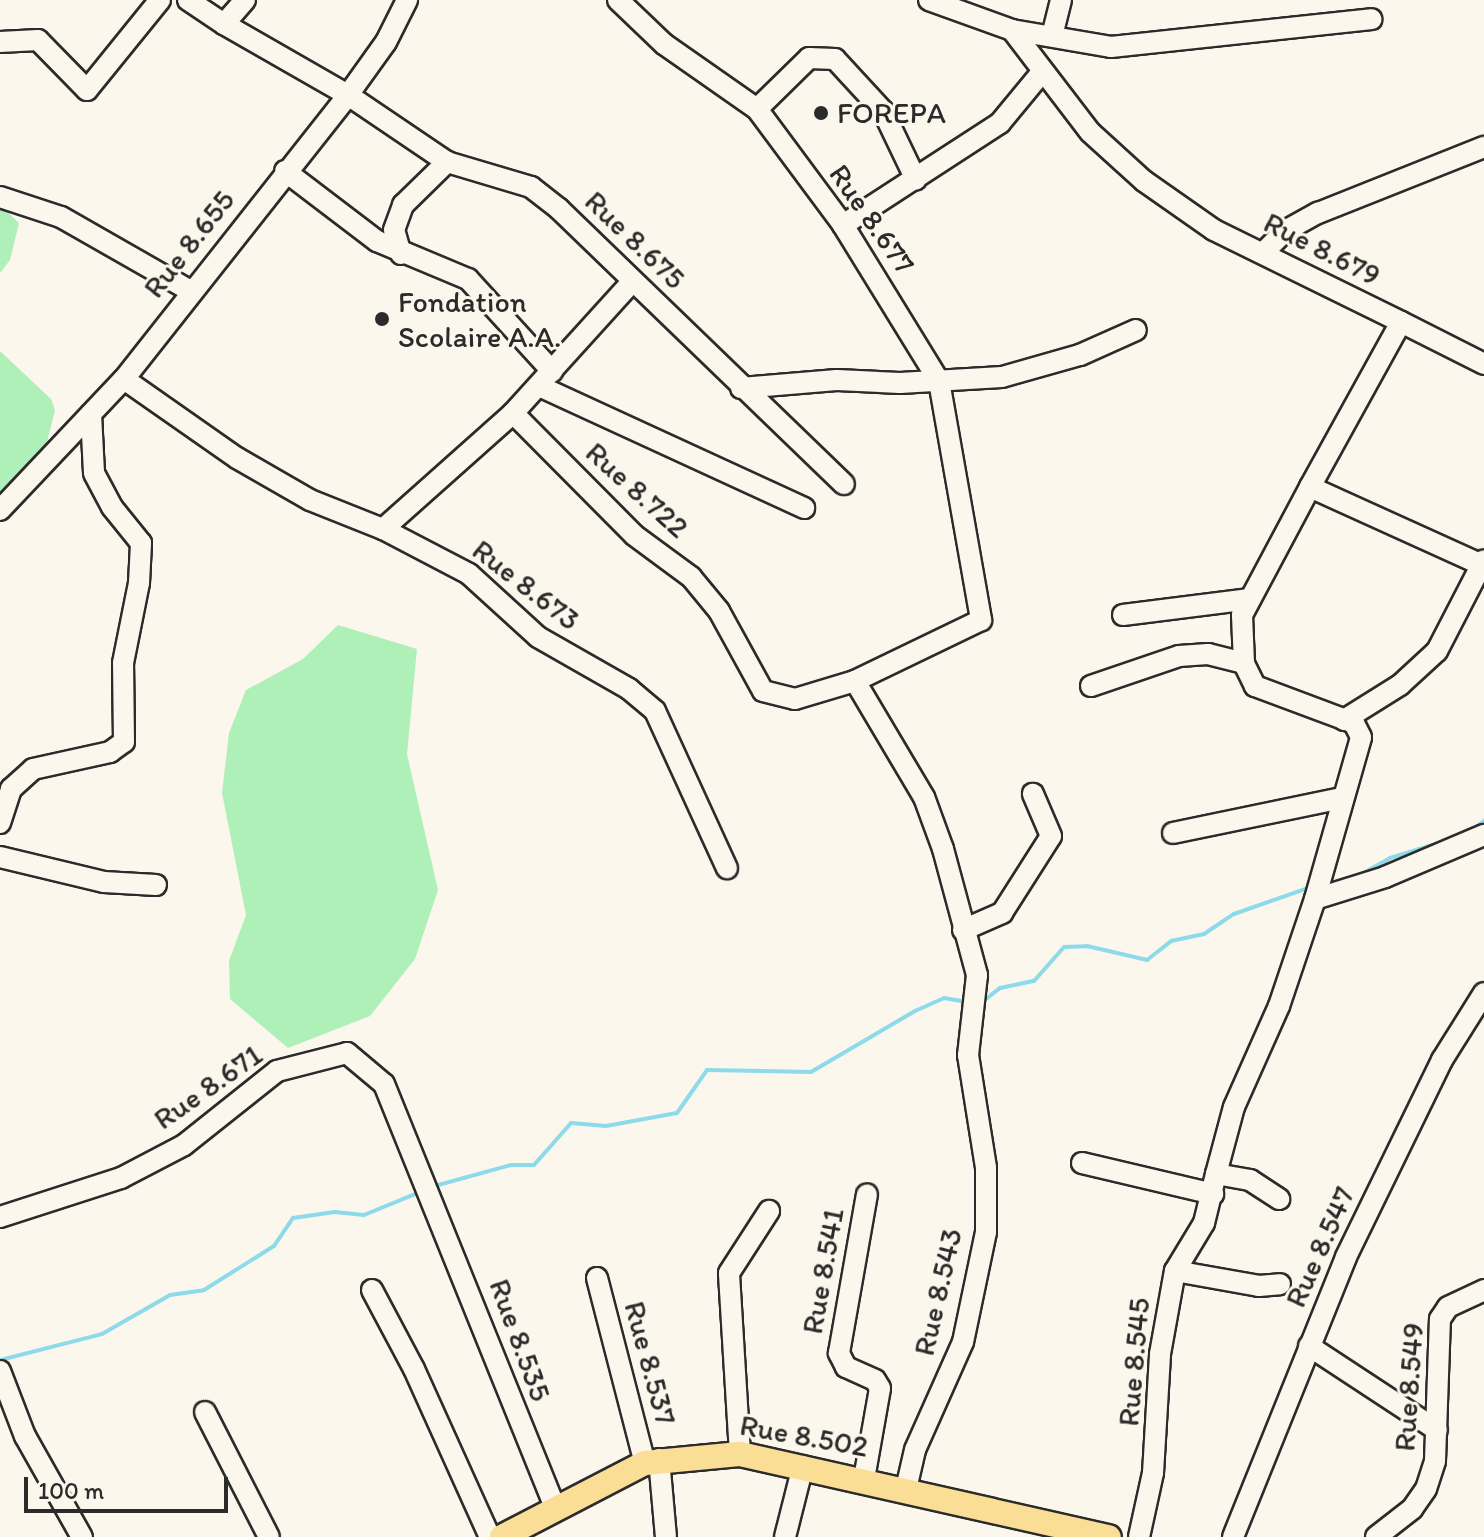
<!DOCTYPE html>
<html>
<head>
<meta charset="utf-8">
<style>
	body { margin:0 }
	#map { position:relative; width:1484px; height:1537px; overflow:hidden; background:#fbf7ec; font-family:Itim,sans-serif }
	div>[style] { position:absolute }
	.green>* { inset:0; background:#aff0b8 }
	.stream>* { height:4px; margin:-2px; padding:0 2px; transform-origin:2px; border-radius:2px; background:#8ddaeb }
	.roads { filter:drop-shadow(2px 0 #2b2b2b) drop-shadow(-2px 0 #2b2b2b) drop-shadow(0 2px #2b2b2b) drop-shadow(0 -2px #2b2b2b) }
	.minor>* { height:20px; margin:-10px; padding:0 10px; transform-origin:10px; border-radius:10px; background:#fbf7ec }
	.major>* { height:24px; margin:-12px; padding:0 12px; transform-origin:12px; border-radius:12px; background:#fbde96 }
	.dots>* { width:22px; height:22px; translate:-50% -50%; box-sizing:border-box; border:4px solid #fbf7ec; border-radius:50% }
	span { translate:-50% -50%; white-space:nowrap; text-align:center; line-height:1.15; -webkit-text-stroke:6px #fbf7ec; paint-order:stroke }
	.poi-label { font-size:30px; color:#2b2b2b }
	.left { translate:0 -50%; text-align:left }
	.street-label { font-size:30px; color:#2b2b2b }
	.scale { position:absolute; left:24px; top:1477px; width:204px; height:36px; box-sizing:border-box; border:4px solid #2b2b2b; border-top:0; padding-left:10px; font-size:24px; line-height:28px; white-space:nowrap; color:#2b2b2b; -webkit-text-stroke:6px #fbf7ec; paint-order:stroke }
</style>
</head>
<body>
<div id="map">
	<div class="green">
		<div style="clip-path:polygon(0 205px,19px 223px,10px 260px,0 273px)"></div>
		<div style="clip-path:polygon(0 351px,51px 399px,55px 410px,46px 446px,27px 478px,0 502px)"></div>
		<div style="clip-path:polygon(338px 625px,417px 649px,407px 754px,438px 890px,415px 959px,370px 1016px,288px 1048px,230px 999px,229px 961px,246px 915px,222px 793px,229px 733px,246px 690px,303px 659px)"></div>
	</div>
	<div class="stream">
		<div style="left:1472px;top:830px;width:15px;rotate:-37deg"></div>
		<div style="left:1358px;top:876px;width:37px;rotate:-29deg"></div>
		<div style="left:1390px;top:858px;width:54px;rotate:-17.1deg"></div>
		<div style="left:982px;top:1002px;width:23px;rotate:-38deg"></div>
		<div style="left:1000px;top:988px;width:35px;rotate:-12deg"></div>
		<div style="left:1034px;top:981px;width:45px;rotate:-48.6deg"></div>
		<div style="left:1064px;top:947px;width:23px;rotate:-2deg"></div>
		<div style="left:1087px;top:946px;width:62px;rotate:13.1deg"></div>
		<div style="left:1147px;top:960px;width:31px;rotate:-38deg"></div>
		<div style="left:1171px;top:941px;width:34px;rotate:-12deg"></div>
		<div style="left:1204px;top:934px;width:36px;rotate:-34deg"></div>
		<div style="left:1234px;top:914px;width:82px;rotate:-19.3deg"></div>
		<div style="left:431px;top:1187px;width:83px;rotate:-15.4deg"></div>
		<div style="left:511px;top:1165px;width:23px"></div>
		<div style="left:534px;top:1165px;width:56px;rotate:-48.6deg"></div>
		<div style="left:571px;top:1123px;width:35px;rotate:5deg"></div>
		<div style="left:606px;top:1126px;width:72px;rotate:-10.4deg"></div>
		<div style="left:677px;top:1113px;width:52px;rotate:-55.1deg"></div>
		<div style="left:707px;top:1070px;width:104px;rotate:1.1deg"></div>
		<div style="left:811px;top:1072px;width:121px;rotate:-30.4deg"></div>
		<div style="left:915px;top:1011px;width:32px;rotate:-24deg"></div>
		<div style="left:944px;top:998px;width:22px;rotate:10deg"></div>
		<div style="left:0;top:1360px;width:105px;rotate:-14.3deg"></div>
		<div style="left:102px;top:1334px;width:78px;rotate:-29.8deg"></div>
		<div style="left:170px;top:1295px;width:34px;rotate:-8deg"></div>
		<div style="left:204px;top:1290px;width:83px;rotate:-32.2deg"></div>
		<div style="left:274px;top:1246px;width:34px;rotate:-56deg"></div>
		<div style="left:293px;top:1218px;width:42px;rotate:-8.1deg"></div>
		<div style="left:335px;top:1212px;width:29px;rotate:6deg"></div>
		<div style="left:364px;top:1215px;width:61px;rotate:-22.3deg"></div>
	</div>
	<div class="roads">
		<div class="minor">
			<div style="left:188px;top:0;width:43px;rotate:33.7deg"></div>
			<div style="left:245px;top:0;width:32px;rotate:131deg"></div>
			<div style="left:224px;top:24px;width:143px;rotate:29.8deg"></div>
			<div style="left:348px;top:95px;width:120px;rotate:34.1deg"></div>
			<div style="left:447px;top:162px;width:88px;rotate:16.6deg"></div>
			<div style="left:531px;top:187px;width:36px;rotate:38deg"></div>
			<div style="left:559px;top:209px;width:396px;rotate:44deg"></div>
			<div style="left:618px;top:0;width:64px;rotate:43.7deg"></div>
			<div style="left:664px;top:44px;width:113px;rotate:35deg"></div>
			<div style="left:757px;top:109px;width:144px;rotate:53.4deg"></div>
			<div style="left:843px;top:225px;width:183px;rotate:58.4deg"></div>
			<div style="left:939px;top:381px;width:243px;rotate:80deg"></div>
			<div style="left:981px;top:620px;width:140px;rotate:154.2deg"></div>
			<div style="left:929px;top:0;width:88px;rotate:19.9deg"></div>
			<div style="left:1012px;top:30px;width:128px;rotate:52.6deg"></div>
			<div style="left:1090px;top:132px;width:73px;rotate:42.2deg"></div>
			<div style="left:1144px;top:181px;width:85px;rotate:35deg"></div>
			<div style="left:1214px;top:230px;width:208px;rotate:26.2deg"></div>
			<div style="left:1401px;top:322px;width:188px;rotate:118.9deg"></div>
			<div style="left:1310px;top:487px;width:189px;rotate:24.4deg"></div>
			<div style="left:1012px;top:30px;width:100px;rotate:9.7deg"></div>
			<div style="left:1111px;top:47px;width:262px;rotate:-6.1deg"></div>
			<div style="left:1052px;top:36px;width:37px;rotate:-76deg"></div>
			<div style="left:0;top:42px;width:38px;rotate:-3deg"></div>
			<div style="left:38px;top:40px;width:70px;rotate:45.6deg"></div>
			<div style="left:87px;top:90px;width:116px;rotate:-51deg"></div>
			<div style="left:757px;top:109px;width:73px;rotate:-44.4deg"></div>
			<div style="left:809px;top:58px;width:26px;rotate:2deg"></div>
			<div style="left:835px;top:59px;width:71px;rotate:47.3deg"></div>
			<div style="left:883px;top:111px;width:76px;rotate:64.4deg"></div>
			<div style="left:285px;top:171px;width:116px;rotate:37.3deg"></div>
			<div style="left:377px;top:241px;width:99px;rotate:22.7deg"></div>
			<div style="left:468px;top:279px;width:125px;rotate:47.6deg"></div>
			<div style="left:0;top:197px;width:64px;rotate:18.2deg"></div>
			<div style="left:61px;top:217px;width:147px;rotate:29.7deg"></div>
			<div style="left:843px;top:225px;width:187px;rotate:-33deg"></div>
			<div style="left:1000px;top:123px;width:66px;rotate:-50.5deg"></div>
			<div style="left:1265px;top:251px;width:28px;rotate:-45deg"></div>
			<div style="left:1285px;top:231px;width:38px;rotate:-29deg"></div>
			<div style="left:1318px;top:213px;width:179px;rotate:-21.7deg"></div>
			<div style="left:401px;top:254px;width:25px;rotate:-106deg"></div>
			<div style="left:394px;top:230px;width:27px;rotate:-70deg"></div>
			<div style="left:403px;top:205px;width:62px;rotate:-44.3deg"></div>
			<div style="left:1401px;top:322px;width:93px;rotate:26.8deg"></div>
			<div style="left:124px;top:379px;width:138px;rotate:35deg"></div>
			<div style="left:237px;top:458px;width:84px;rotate:29.9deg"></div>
			<div style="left:310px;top:500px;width:79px;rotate:21.7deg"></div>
			<div style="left:383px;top:529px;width:97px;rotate:27.6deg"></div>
			<div style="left:469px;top:574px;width:93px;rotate:42.4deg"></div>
			<div style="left:538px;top:637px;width:105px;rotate:29.7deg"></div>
			<div style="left:629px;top:689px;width:34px;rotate:40deg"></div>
			<div style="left:655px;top:711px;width:173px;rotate:65.4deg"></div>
			<div style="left:539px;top:386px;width:292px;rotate:24.7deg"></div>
			<div style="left:741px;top:388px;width:96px;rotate:-4.8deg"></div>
			<div style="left:837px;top:380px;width:63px;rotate:2.7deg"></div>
			<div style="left:900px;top:383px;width:102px;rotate:-3.4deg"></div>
			<div style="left:1002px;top:377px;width:81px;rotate:-15.8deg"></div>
			<div style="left:1080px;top:355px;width:61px;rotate:-24.1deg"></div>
			<div style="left:513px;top:413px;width:172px;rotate:45.2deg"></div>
			<div style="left:634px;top:535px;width:71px;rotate:36.4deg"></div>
			<div style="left:691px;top:577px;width:44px;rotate:50.5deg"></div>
			<div style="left:719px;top:611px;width:91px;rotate:61.2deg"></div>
			<div style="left:763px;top:691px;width:33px;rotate:14deg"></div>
			<div style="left:795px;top:699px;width:63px;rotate:-16.7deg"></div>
			<div style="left:855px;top:681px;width:135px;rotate:59.3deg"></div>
			<div style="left:924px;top:797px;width:55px;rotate:69.9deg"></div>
			<div style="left:943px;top:849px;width:131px;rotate:74.9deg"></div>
			<div style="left:977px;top:975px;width:81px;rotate:96.4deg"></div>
			<div style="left:968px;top:1055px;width:114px;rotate:80.9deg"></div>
			<div style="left:986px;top:1168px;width:64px;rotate:90deg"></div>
			<div style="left:986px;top:1232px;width:112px;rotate:101.8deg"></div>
			<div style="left:963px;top:1342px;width:118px;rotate:114deg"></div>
			<div style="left:915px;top:1450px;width:39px;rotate:103deg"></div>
			<div style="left:0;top:510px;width:180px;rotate:-46.6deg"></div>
			<div style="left:124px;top:379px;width:362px;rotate:-51.7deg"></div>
			<div style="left:348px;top:95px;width:65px;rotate:-54.4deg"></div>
			<div style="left:386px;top:42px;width:47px;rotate:-63.4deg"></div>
			<div style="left:383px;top:529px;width:174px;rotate:-41.7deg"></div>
			<div style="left:513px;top:413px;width:176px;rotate:-47.8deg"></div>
			<div style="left:1123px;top:615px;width:128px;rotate:-7.2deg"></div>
			<div style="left:1091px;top:686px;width:93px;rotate:-18.8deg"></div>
			<div style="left:1179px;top:656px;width:29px;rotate:-4deg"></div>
			<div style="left:1208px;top:654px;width:37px;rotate:14deg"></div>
			<div style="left:1344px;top:720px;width:66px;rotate:-32deg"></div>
			<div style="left:1400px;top:685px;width:50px;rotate:-42.6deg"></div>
			<div style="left:1437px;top:651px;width:102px;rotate:-62.7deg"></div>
			<div style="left:0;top:823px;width:36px;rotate:-72deg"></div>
			<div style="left:11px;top:789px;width:30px;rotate:-42deg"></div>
			<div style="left:33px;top:769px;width:79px;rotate:-12.4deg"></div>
			<div style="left:110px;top:752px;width:17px;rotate:-36deg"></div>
			<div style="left:124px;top:742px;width:79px;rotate:-90.7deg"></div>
			<div style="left:123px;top:663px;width:82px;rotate:-78.7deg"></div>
			<div style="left:139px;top:583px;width:40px;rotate:-87.1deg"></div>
			<div style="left:141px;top:543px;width:46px;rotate:-128.9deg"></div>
			<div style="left:112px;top:507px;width:38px;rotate:-118deg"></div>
			<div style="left:94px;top:473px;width:59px;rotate:-92.9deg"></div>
			<div style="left:1173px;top:833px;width:173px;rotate:-11.7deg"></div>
			<div style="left:0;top:857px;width:107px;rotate:13.5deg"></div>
			<div style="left:104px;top:882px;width:52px;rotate:3.3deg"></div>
			<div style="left:1315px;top:899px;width:73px;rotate:-17.4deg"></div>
			<div style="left:1385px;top:877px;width:108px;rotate:-23deg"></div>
			<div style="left:963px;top:930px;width:43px;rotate:-23.6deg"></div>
			<div style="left:1002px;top:913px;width:91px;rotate:-57.5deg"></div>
			<div style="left:1051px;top:836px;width:46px;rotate:-113.2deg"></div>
			<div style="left:1082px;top:1163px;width:135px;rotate:13.3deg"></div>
			<div style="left:1216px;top:1174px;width:69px;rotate:-75deg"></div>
			<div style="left:1234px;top:1107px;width:111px;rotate:-66deg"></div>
			<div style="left:1279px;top:1006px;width:113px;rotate:-71.4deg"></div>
			<div style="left:1315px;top:899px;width:168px;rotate:-74.1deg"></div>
			<div style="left:1361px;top:737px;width:16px;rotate:-117deg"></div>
			<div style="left:1354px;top:723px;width:106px;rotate:-159.5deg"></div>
			<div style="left:1255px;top:686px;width:25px;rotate:-116deg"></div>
			<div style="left:1244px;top:663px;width:48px;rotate:-92.4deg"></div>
			<div style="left:1242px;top:615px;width:145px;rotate:-62deg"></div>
			<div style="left:0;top:1217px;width:127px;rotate:-17.9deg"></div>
			<div style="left:121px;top:1178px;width:71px;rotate:-27.6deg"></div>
			<div style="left:184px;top:1145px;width:119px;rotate:-38.5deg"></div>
			<div style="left:277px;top:1071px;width:72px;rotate:-14.4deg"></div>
			<div style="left:347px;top:1053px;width:48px;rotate:40deg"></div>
			<div style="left:384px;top:1084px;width:457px;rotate:68deg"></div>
			<div style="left:1175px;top:1271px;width:85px;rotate:10.1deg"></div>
			<div style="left:1259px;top:1286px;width:21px;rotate:-5deg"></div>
			<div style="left:597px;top:1278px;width:191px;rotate:75.5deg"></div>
			<div style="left:372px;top:1290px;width:89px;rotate:62deg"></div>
			<div style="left:414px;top:1369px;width:184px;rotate:65.7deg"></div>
			<div style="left:1309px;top:1346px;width:153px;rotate:33.3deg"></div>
			<div style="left:0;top:1371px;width:70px;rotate:69deg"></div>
			<div style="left:25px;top:1436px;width:116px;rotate:60.6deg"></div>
			<div style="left:205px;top:1412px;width:140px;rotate:62.9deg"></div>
			<div style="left:740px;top:1454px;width:181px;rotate:-93.5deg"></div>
			<div style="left:729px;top:1273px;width:74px;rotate:-57.2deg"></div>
			<div style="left:659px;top:1459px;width:78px;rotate:84.9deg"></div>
			<div style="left:864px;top:1479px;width:92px;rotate:-80deg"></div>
			<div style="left:880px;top:1388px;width:9px;rotate:-122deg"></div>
			<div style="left:875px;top:1380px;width:32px;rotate:-156deg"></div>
			<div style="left:846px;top:1367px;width:16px;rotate:-117deg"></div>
			<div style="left:839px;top:1353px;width:161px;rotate:-80deg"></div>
			<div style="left:785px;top:1537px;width:73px;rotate:-75.8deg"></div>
			<div style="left:1139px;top:1537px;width:66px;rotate:-77.7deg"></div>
			<div style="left:1153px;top:1473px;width:119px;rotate:-86.6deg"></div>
			<div style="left:1160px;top:1354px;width:84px;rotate:-79.8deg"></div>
			<div style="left:1175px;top:1271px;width:56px;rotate:-58.9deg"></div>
			<div style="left:1204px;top:1223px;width:50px;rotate:-76.2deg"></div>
			<div style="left:1216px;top:1174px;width:35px;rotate:10deg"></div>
			<div style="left:1250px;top:1180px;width:35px;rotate:33deg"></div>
			<div style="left:1233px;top:1537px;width:302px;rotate:-68deg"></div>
			<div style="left:1346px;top:1257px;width:219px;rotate:-64deg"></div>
			<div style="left:1442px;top:1060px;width:79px;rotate:-57.9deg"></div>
			<div style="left:1376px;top:1537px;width:46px;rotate:-37.9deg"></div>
			<div style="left:1412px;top:1509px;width:24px;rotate:-55deg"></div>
			<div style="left:1426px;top:1489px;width:29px;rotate:-72deg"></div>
			<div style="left:1435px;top:1461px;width:142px;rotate:-88deg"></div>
			<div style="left:1440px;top:1319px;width:14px;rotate:-56deg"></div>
			<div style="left:1448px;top:1307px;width:40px;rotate:-25deg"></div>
		</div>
		<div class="major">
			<div style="left:502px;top:1537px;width:161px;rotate:-27.4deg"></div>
			<div style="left:645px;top:1463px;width:95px;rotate:-5.4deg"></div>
			<div style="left:740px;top:1454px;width:378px;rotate:12.7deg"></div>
		</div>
	</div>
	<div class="dots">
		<div style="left:821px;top:113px;background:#2b2b2b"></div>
		<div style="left:382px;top:319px;background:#2b2b2b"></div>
	</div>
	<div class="poi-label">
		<span class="left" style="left:837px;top:113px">FOREPA</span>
		<span class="left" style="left:398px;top:319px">Fondation<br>Scolaire A.A.</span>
	</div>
	<div class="street-label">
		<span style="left:872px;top:219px;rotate:55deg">Rue 8.677</span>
		<span style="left:635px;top:240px;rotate:44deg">Rue 8.675</span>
		<span style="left:189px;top:244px;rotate:-52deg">Rue 8.655</span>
		<span style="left:1322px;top:249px;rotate:27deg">Rue 8.679</span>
		<span style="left:637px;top:490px;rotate:42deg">Rue 8.722</span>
		<span style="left:526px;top:585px;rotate:38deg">Rue 8.673</span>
		<span style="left:208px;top:1087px;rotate:-35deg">Rue 8.671</span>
		<span style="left:1320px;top:1247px;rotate:-66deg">Rue 8.547</span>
		<span style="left:823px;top:1271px;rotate:-80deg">Rue 8.541</span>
		<span style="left:938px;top:1292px;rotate:-77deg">Rue 8.543</span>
		<span style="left:520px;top:1340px;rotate:70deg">Rue 8.535</span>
		<span style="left:1134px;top:1362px;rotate:-85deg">Rue 8.545</span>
		<span style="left:650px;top:1363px;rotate:75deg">Rue 8.537</span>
		<span style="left:1409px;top:1387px;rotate:-86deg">Rue 8.549</span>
		<span style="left:804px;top:1436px;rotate:10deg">Rue 8.502</span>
	</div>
	<div class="scale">100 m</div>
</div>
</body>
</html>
